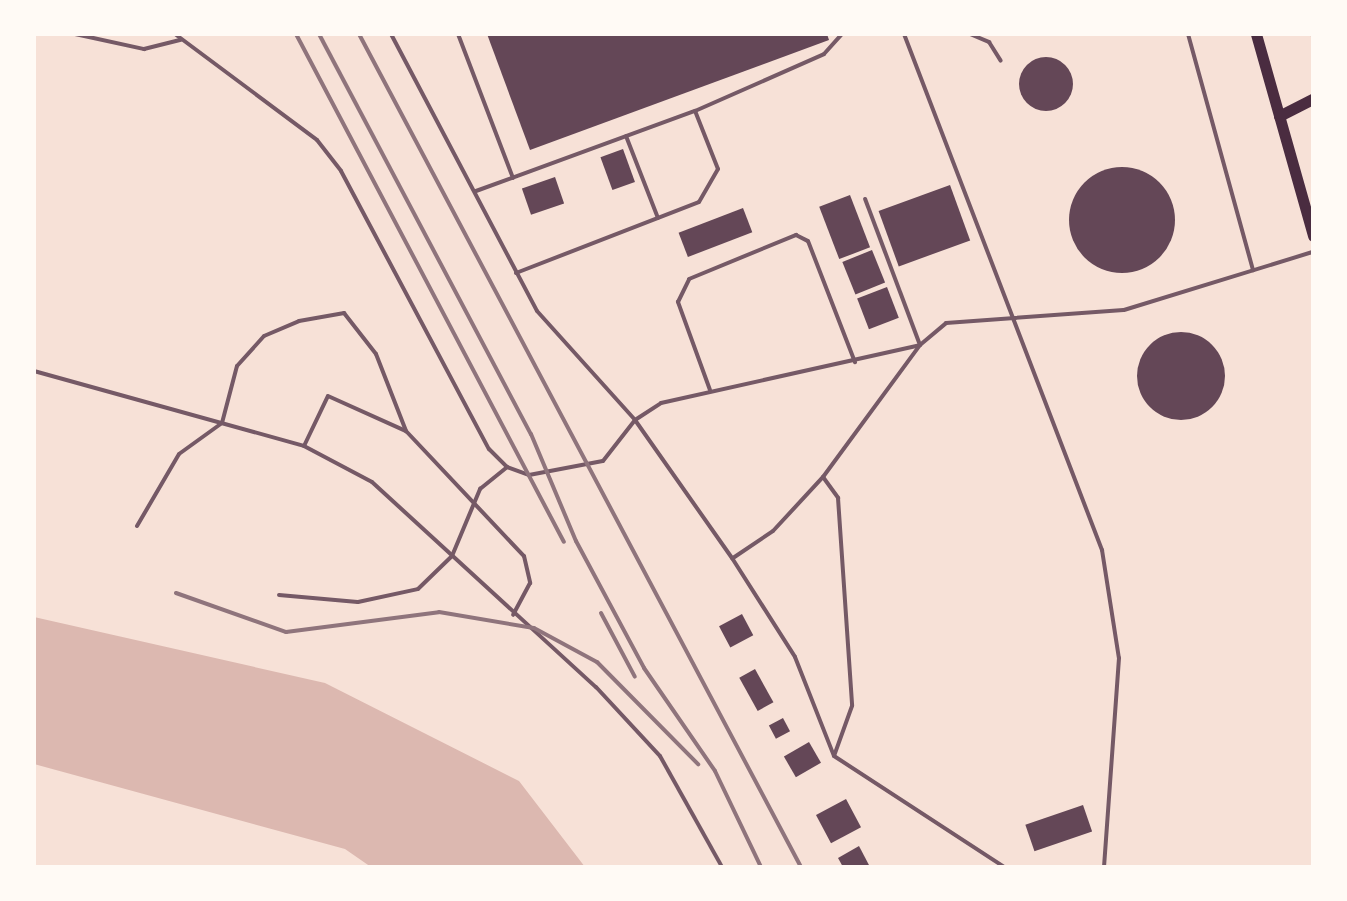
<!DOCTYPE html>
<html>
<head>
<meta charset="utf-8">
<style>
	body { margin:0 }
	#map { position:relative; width:1347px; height:901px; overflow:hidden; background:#f7e1d7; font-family:"Crimson Pro",serif }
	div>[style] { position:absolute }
	.water>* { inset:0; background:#dcb8b0 }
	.building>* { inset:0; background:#644757; transform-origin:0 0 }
	.round { border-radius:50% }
	.service>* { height:4px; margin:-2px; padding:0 2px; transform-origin:2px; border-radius:2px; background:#755966 }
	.secondary>* { height:11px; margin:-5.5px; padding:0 5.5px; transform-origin:5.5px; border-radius:5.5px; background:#4a2c40 }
	.rail>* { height:4px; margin:-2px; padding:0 2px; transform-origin:2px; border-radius:2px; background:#8f747c }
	span { translate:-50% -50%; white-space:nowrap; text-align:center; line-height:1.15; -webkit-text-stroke:6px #fffaf5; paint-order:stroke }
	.frame { position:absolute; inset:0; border:36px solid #fffaf5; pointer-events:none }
</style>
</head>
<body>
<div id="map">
	<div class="water">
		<div style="clip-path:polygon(34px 617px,325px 683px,519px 781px,585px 867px,371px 867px,345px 849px,34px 764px)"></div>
	</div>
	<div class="building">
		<div style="clip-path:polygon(487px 34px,827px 34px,829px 40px,530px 150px)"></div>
		<div class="round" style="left:1019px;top:57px;width:54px;height:54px"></div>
		<div style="left:623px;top:149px;width:35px;height:24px;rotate:70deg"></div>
		<div class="round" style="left:1069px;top:167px;width:106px;height:106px"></div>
		<div style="left:555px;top:177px;width:28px;height:35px;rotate:71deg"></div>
		<div style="left:950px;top:185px;width:59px;height:76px;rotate:70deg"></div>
		<div style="left:850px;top:195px;width:56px;height:33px;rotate:69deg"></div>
		<div style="left:743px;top:208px;width:26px;height:69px;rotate:69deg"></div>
		<div style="left:872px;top:250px;width:35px;height:32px;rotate:68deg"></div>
		<div style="left:887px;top:287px;width:33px;height:32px;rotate:69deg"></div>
		<div class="round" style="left:1137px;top:332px;width:88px;height:88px"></div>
		<div style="left:742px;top:614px;width:24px;height:26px;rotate:62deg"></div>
		<div style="left:755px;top:669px;width:38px;height:18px;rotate:61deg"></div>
		<div style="left:783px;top:718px;width:15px;height:16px;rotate:62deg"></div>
		<div style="left:809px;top:742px;width:24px;height:29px;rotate:60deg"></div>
		<div style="left:846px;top:799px;width:32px;height:34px;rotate:62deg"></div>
		<div style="left:1083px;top:805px;width:28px;height:61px;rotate:71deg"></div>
		<div style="clip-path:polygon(859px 846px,870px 867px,843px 867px,838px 858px)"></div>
	</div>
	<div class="service">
		<div style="left:75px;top:34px;width:71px;rotate:12.3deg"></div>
		<div style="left:144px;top:49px;width:38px;rotate:-14deg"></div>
		<div style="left:175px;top:34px;width:177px;rotate:36.7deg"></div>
		<div style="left:317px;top:140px;width:39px;rotate:52deg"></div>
		<div style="left:341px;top:171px;width:315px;rotate:62deg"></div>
		<div style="left:489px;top:449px;width:25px;rotate:45deg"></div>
		<div style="left:507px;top:467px;width:23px;rotate:20deg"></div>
		<div style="left:529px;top:475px;width:75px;rotate:-10.7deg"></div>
		<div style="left:603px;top:461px;width:52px;rotate:-52deg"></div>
		<div style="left:635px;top:420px;width:31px;rotate:-33deg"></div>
		<div style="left:661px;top:403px;width:265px;rotate:-12.6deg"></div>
		<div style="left:920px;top:345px;width:34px;rotate:-40deg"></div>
		<div style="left:946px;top:323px;width:178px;rotate:-4.2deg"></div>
		<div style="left:1124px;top:310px;width:198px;rotate:-17.1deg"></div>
		<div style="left:391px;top:34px;width:313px;rotate:62.2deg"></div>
		<div style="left:537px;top:311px;width:147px;rotate:48deg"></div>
		<div style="left:635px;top:420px;width:169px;rotate:54.9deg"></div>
		<div style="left:732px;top:558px;width:117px;rotate:57.5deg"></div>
		<div style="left:795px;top:657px;width:106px;rotate:68.5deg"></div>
		<div style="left:834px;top:756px;width:203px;rotate:33.1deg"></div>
		<div style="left:458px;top:34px;width:154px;rotate:69.1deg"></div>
		<div style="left:904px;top:34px;width:553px;rotate:69.01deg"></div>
		<div style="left:1102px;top:550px;width:109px;rotate:81.1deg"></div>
		<div style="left:1119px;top:658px;width:210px;rotate:94.1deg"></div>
		<div style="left:970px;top:34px;width:21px;rotate:23deg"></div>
		<div style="left:989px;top:42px;width:22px;rotate:58deg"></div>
		<div style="left:1188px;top:34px;width:245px;rotate:74.6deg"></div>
		<div style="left:626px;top:136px;width:88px;rotate:68.7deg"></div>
		<div style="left:476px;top:191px;width:233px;rotate:-20.1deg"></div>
		<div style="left:695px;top:111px;width:141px;rotate:-23.8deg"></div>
		<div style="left:824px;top:54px;width:27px;rotate:-48deg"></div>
		<div style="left:516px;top:273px;width:196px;rotate:-21.2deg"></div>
		<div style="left:699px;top:202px;width:38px;rotate:-60deg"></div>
		<div style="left:718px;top:169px;width:62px;rotate:-111.6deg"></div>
		<div style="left:34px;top:371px;width:280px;rotate:15.5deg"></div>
		<div style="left:304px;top:446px;width:77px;rotate:27.9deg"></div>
		<div style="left:372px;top:482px;width:304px;rotate:42.5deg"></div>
		<div style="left:596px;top:687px;width:94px;rotate:47.2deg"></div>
		<div style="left:660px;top:756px;width:127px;rotate:60.8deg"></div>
		<div style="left:710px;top:390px;width:94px;rotate:-110deg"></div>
		<div style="left:678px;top:302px;width:25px;rotate:-64deg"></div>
		<div style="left:689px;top:279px;width:116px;rotate:-22.4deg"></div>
		<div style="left:796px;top:235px;width:13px;rotate:27deg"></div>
		<div style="left:808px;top:241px;width:130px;rotate:68.8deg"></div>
		<div style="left:304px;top:446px;width:55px;rotate:-64.4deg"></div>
		<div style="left:328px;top:396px;width:85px;rotate:24.2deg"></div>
		<div style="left:406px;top:431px;width:172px;rotate:46.7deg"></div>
		<div style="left:524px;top:556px;width:28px;rotate:77deg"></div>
		<div style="left:530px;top:583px;width:36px;rotate:118deg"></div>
		<div style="left:823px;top:477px;width:26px;rotate:54deg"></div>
		<div style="left:838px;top:498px;width:208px;rotate:86.1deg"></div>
		<div style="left:852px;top:706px;width:53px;rotate:109.8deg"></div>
		<div style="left:137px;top:526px;width:83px;rotate:-59.7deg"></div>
		<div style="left:179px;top:454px;width:53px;rotate:-35.8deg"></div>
		<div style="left:222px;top:423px;width:59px;rotate:-75.3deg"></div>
		<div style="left:237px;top:366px;width:40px;rotate:-48deg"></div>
		<div style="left:264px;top:336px;width:38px;rotate:-23deg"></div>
		<div style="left:299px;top:321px;width:46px;rotate:-10.1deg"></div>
		<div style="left:344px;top:313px;width:52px;rotate:52deg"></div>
		<div style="left:376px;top:354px;width:83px;rotate:68.7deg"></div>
		<div style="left:733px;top:558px;width:48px;rotate:-34deg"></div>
		<div style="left:773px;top:531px;width:74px;rotate:-47.2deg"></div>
		<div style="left:823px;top:477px;width:164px;rotate:-53.7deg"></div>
		<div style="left:920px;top:345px;width:156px;rotate:-110.6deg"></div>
		<div style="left:279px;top:595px;width:79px;rotate:5.1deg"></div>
		<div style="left:358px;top:602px;width:61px;rotate:-12.2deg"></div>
		<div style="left:418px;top:589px;width:47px;rotate:-44.1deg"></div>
		<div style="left:452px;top:556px;width:73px;rotate:-67.3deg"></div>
		<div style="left:480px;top:489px;width:35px;rotate:-39deg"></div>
	</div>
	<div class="secondary">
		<div style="left:1256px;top:34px;width:210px;rotate:74.2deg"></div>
		<div style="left:1279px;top:116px;width:38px;rotate:-27deg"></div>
	</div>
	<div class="rail">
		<div style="left:296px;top:34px;width:574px;rotate:62.19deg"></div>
		<div style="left:319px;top:34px;width:453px;rotate:62.1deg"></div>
		<div style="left:531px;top:434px;width:116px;rotate:67.2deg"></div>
		<div style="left:576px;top:541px;width:144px;rotate:61.8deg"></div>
		<div style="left:644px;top:668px;width:125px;rotate:55.4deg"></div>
		<div style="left:715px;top:771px;width:106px;rotate:64.4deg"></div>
		<div style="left:359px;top:34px;width:943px;rotate:62.05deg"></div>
		<div style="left:1312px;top:34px;width:2px;rotate:63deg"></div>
		<div style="left:176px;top:593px;width:117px;rotate:19.5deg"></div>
		<div style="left:286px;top:632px;width:154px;rotate:-7.4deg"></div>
		<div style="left:439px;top:612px;width:96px;rotate:9.6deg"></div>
		<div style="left:534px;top:628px;width:72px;rotate:28.4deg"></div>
		<div style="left:597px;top:662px;width:144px;rotate:45.3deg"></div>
		<div style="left:601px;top:613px;width:72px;rotate:62deg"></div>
	</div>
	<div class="frame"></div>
</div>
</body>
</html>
